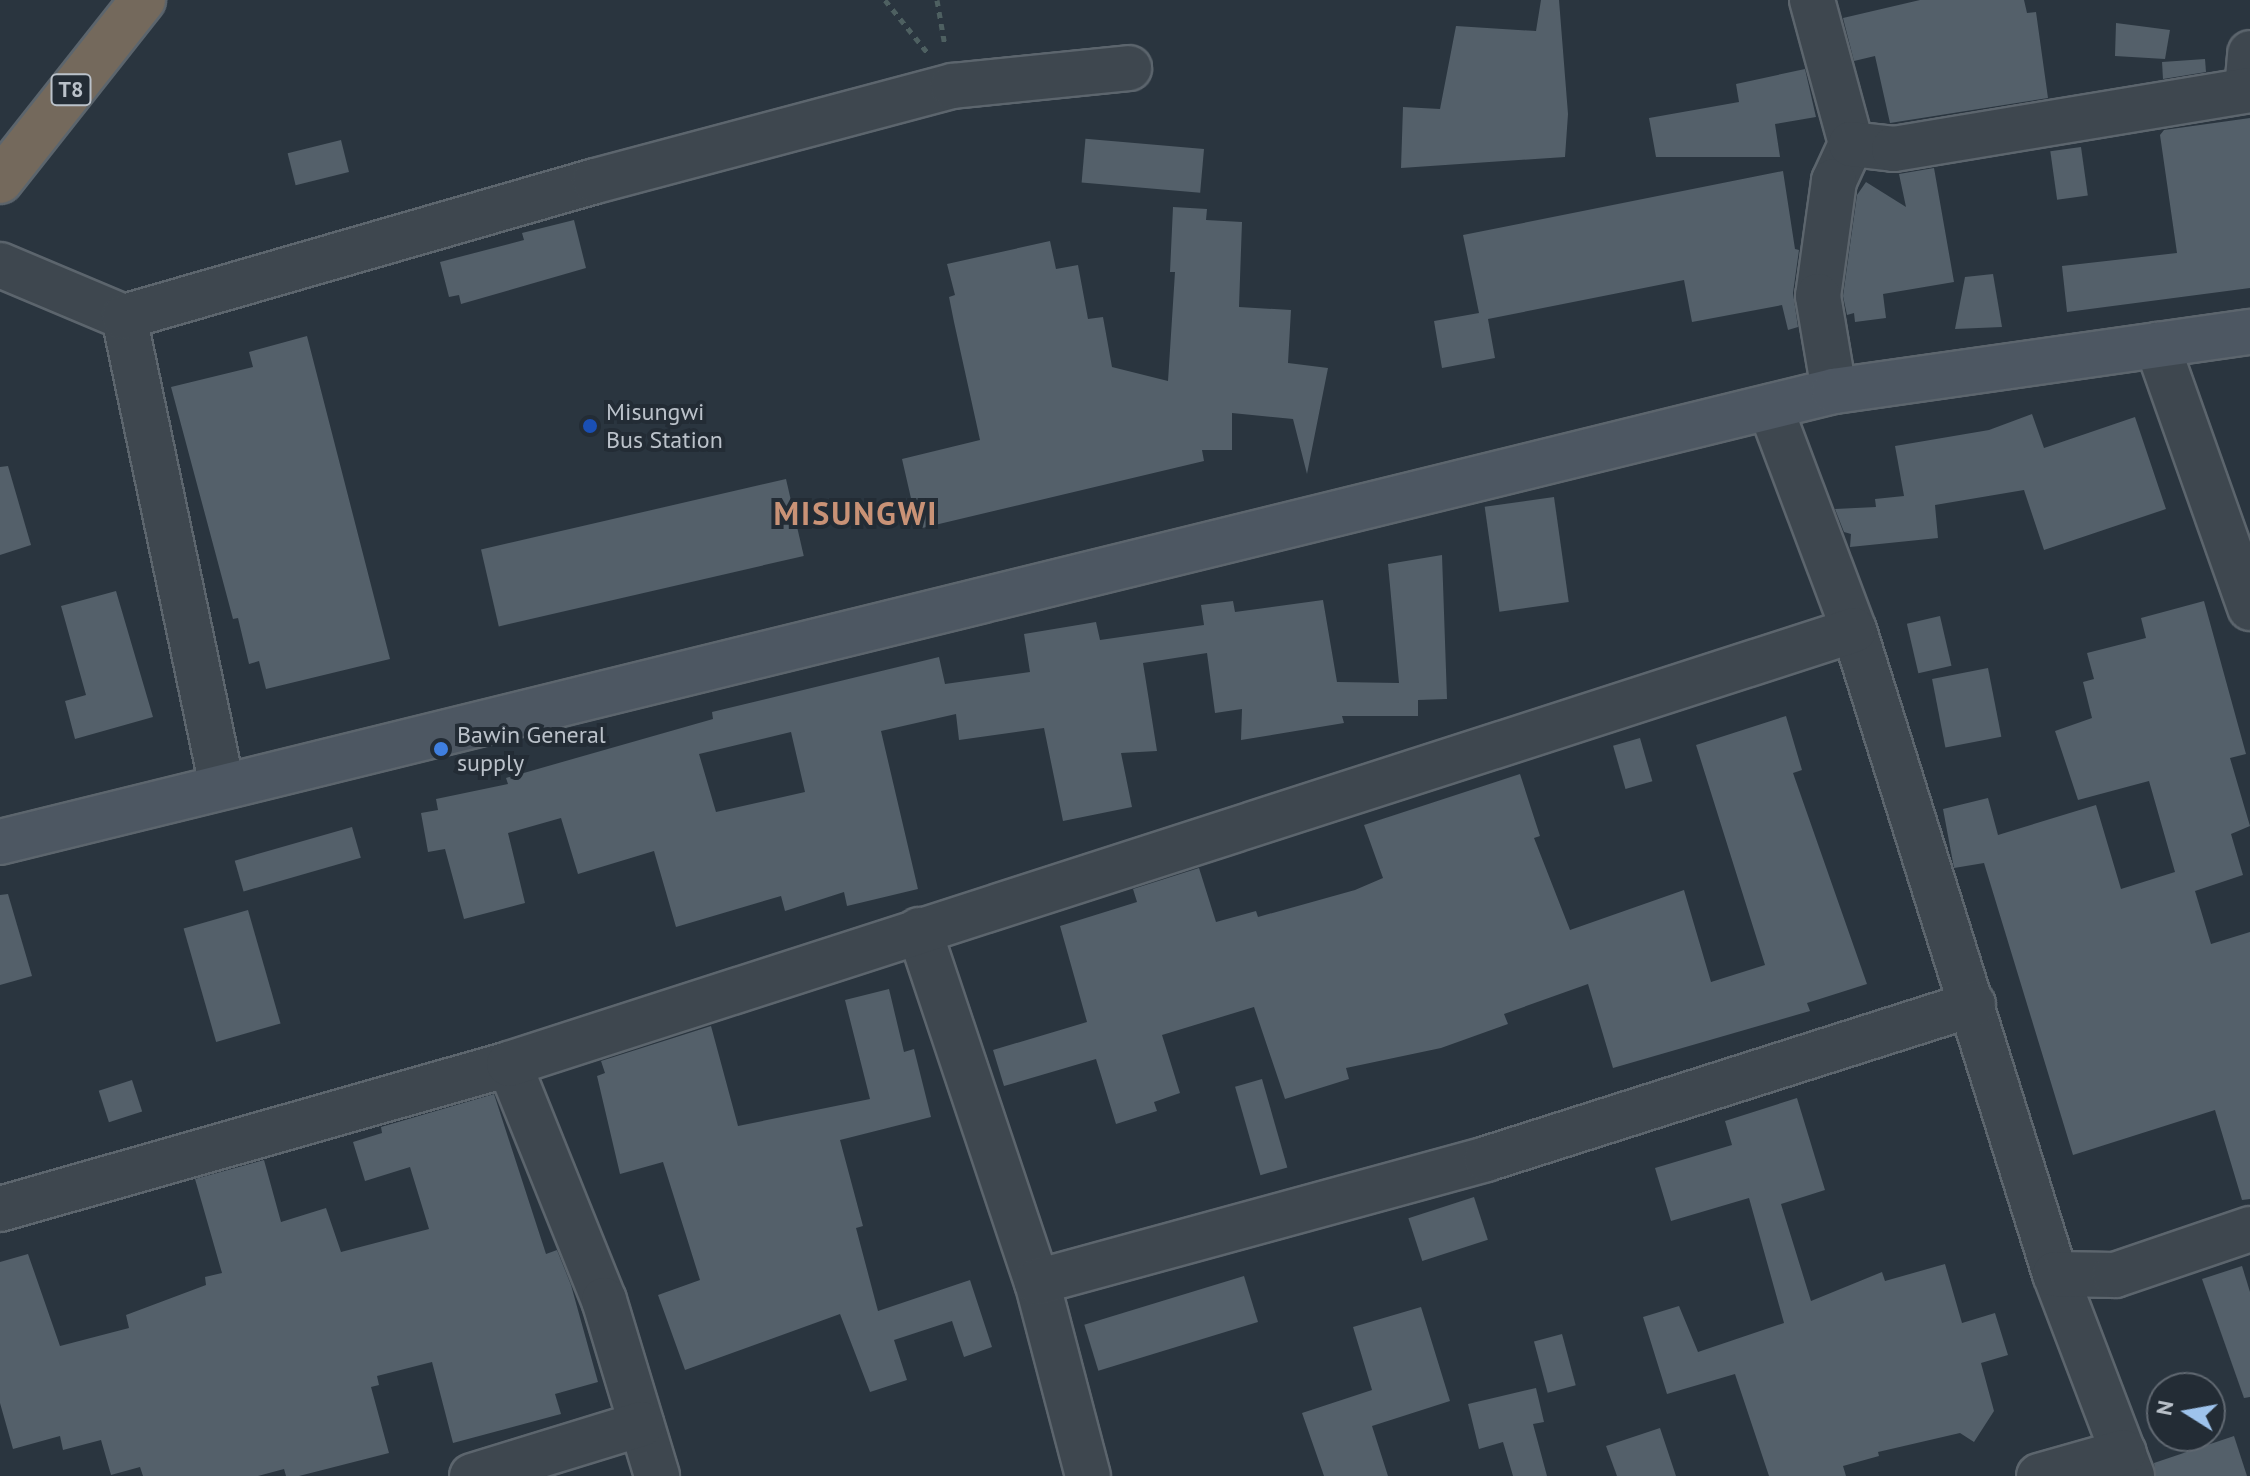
<!DOCTYPE html>
<html>
<head>
<meta charset="utf-8">
<style>
	body { margin:0 }
	#map { position:relative; width:2250px; height:1476px; overflow:hidden; background:#2a353f; font-family:"PT Sans",sans-serif }
	div>[style] { position:absolute }
	.building>* { inset:0; background:#54606a; transform-origin:0 0 }
	.path>* { height:5px; margin-top:-2.5px; transform-origin:0; background:repeating-linear-gradient(90deg,#4e6061 0 6px,transparent 0 12px) }
	.roads { filter:drop-shadow(2px 0 #5c656d) drop-shadow(-2px 0 #5c656d) drop-shadow(0 2px #5c656d) drop-shadow(0 -2px #5c656d) }
	.street>* { height:44px; margin:-22px; padding:0 22px; transform-origin:22px; border-radius:22px; background:#3e474f }
	.secondary>* { height:44px; margin:-22px; padding:0 22px; transform-origin:22px; border-radius:22px; background:#4d5762 }
	.highway>* { height:44px; margin:-22px; padding:0 22px; transform-origin:22px; border-radius:22px; background:#74695c }
	.dots>* { width:22px; height:22px; translate:-50% -50%; box-sizing:border-box; border:4px solid #232c35; border-radius:50% }
	span { translate:-50% -50%; white-space:nowrap; text-align:center; line-height:1.15; -webkit-text-stroke:8px #232c35; paint-order:stroke }
	.shield-label span { padding:2px 6px; background:#232c35; border:2px solid; border-radius:6px; -webkit-text-stroke-width:0 }
	.shield-label { font-size:22px; color:#bbc2ca; font-weight:700 }
	.poi-label { font-size:24px; color:#bbc2ca }
	.left { translate:0 -50%; text-align:left }
	.district-label { font-size:32px; color:#c99276; font-weight:700; letter-spacing:2px }
	.north { position:absolute; left:2146px; top:1372px; width:80px; height:80px; box-sizing:border-box; background:#232c35; border:2px solid #606871; border-radius:50%; rotate:281deg; font-size:22px; font-weight:700; line-height:32px; text-align:center; color:#bbc2ca }
	.north::after { content:''; display:block; margin:auto; width:28px; height:36px; background:#9ec3ec; clip-path:polygon(50% 0,100% 100%,50% 72%,0 100%) }
</style>
</head>
<body>
<div id="map">
	<div class="building">
		<div style="clip-path:polygon(1541px 0,1559px 0,1568px 114px,1565px 157px,1401px 168px,1403px 107px,1440px 109px,1456px 26px,1536px 31px)"></div>
		<div style="clip-path:polygon(1920px 0,2024px 0,2027px 13px,2036px 12px,2048px 98px,1890px 123px,1875px 56px,1854px 61px,1843px 18px)"></div>
		<div style="clip-path:polygon(2116px 23px,2170px 30px,2165px 59px,2115px 56px)"></div>
		<div style="clip-path:polygon(2205px 59px,2206px 72px,2163px 79px,2162px 62px)"></div>
		<div style="clip-path:polygon(1805px 69px,1816px 117px,1775px 124px,1780px 157px,1656px 157px,1649px 118px,1739px 102px,1736px 84px)"></div>
		<div style="clip-path:polygon(2250px 118px,2250px 288px,2067px 312px,2062px 266px,2177px 253px,2160px 135px,2164px 130px)"></div>
		<div style="left:341px;top:140px;width:33px;height:55px;rotate:76deg"></div>
		<div style="left:2081px;top:147px;width:49px;height:31px;rotate:82deg"></div>
		<div style="left:1204px;top:149px;width:44px;height:119px;rotate:95deg"></div>
		<div style="clip-path:polygon(1934px 168px,1954px 282px,1883px 294px,1886px 318px,1855px 322px,1854px 313px,1847px 315px,1843px 296px,1857px 195px,1866px 182px,1906px 207px,1899px 174px)"></div>
		<div style="clip-path:polygon(1783px 171px,1795px 249px,1799px 250px,1793px 293px,1798px 327px,1788px 330px,1782px 305px,1692px 322px,1684px 280px,1488px 319px,1495px 358px,1442px 368px,1434px 321px,1479px 313px,1463px 235px)"></div>
		<div style="clip-path:polygon(1173px 207px,1207px 209px,1206px 220px,1242px 222px,1239px 307px,1291px 310px,1288px 363px,1328px 368px,1307px 474px,1293px 419px,1232px 413px,1232px 450px,1202px 450px,1204px 461px,918px 529px,902px 459px,980px 440px,954px 322px,949px 297px,955px 295px,947px 264px,1050px 241px,1056px 269px,1078px 265px,1088px 319px,1103px 317px,1112px 367px,1168px 381px,1175px 272px,1170px 272px)"></div>
		<div style="clip-path:polygon(574px 220px,586px 268px,461px 304px,459px 295px,449px 297px,440px 262px,524px 240px,522px 233px)"></div>
		<div style="clip-path:polygon(1993px 274px,2002px 327px,1955px 329px,1965px 277px)"></div>
		<div style="clip-path:polygon(307px 336px,390px 659px,266px 689px,259px 661px,249px 664px,238px 618px,233px 619px,171px 387px,253px 367px,249px 352px)"></div>
		<div style="clip-path:polygon(2032px 414px,2044px 448px,2135px 417px,2166px 509px,2044px 550px,2024px 490px,1935px 505px,1938px 538px,1850px 547px,1851px 534px,1844px 532px,1835px 509px,1876px 507px,1875px 499px,1904px 496px,1895px 446px,1989px 430px)"></div>
		<div style="clip-path:polygon(8px 466px,31px 545px,0 555px,0 467px)"></div>
		<div style="left:786px;top:479px;width:79px;height:313px;rotate:77deg"></div>
		<div style="left:1554px;top:497px;width:106px;height:70px;rotate:82deg"></div>
		<div style="clip-path:polygon(evenodd,1442px 555px,1447px 699px,1418px 700px,1418px 716px,1342px 716px,1344px 723px,1241px 740px,1242px 709px,1215px 713px,1207px 653px,1143px 663px,1157px 751px,1121px 753px,1132px 807px,1063px 821px,1044px 728px,959px 740px,956px 714px,881px 731px,918px 889px,847px 906px,844px 892px,785px 911px,781px 896px,676px 927px,654px 851px,578px 874px,561px 818px,508px 833px,525px 903px,464px 919px,445px 849px,428px 852px,421px 813px,438px 810px,436px 799px,508px 784px,506px 778px,713px 719px,712px 712px,939px 657px,945px 684px,1030px 672px,1024px 634px,1096px 622px,1100px 640px,1204px 625px,1201px 605px,1233px 601px,1235px 612px,1323px 600px,1337px 682px,1399px 683px,1388px 564px,1442px 555px,791px 732px,805px 792px,716px 812px,699px 754px,791px 732px)"></div>
		<div style="clip-path:polygon(116px 591px,153px 717px,75px 739px,65px 701px,86px 695px,61px 606px)"></div>
		<div style="clip-path:polygon(2204px 601px,2246px 754px,2230px 758px,2250px 826px,2231px 834px,2243px 875px,2195px 891px,2211px 944px,2250px 932px,2250px 1199px,2242px 1200px,2215px 1110px,2073px 1155px,1984px 863px,1954px 868px,1943px 809px,1988px 798px,1998px 835px,2096px 805px,2121px 889px,2175px 872px,2149px 781px,2078px 800px,2055px 731px,2092px 718px,2083px 682px,2094px 679px,2087px 653px,2146px 638px,2141px 618px)"></div>
		<div style="left:1940px;top:616px;width:51px;height:34px;rotate:77deg"></div>
		<div style="left:1988px;top:668px;width:70px;height:57px;rotate:79deg"></div>
		<div style="clip-path:polygon(1786px 716px,1802px 770px,1793px 773px,1867px 984px,1807px 1003px,1810px 1011px,1613px 1068px,1588px 984px,1504px 1014px,1508px 1024px,1441px 1048px,1346px 1068px,1349px 1079px,1285px 1099px,1254px 1007px,1162px 1035px,1180px 1093px,1154px 1102px,1157px 1111px,1116px 1124px,1096px 1059px,1004px 1086px,993px 1050px,1087px 1022px,1060px 926px,1137px 902px,1133px 889px,1199px 868px,1216px 922px,1256px 911px,1258px 917px,1355px 890px,1383px 878px,1364px 825px,1520px 774px,1540px 836px,1534px 838px,1570px 930px,1684px 890px,1711px 982px,1765px 965px,1696px 745px)"></div>
		<div style="left:1640px;top:738px;width:45px;height:28px;rotate:74deg"></div>
		<div style="left:352px;top:827px;width:32px;height:122px;rotate:74deg"></div>
		<div style="clip-path:polygon(8px 894px,32px 976px,0 985px,0 895px)"></div>
		<div style="left:248px;top:910px;width:118px;height:67px;rotate:74deg"></div>
		<div style="clip-path:polygon(889px 989px,904px 1052px,914px 1049px,931px 1117px,840px 1140px,863px 1226px,856px 1228px,878px 1311px,970px 1280px,992px 1347px,964px 1357px,952px 1321px,894px 1340px,907px 1380px,870px 1392px,840px 1314px,685px 1370px,658px 1295px,700px 1280px,663px 1162px,620px 1174px,597px 1076px,605px 1073px,601px 1061px,711px 1026px,738px 1126px,870px 1099px,845px 1000px)"></div>
		<div style="left:1262px;top:1079px;width:92px;height:28px;rotate:74deg"></div>
		<div style="left:132px;top:1080px;width:33px;height:35px;rotate:72deg"></div>
		<div style="clip-path:polygon(494px 1094px,546px 1254px,557px 1250px,571px 1285px,598px 1382px,555px 1394px,561px 1414px,453px 1443px,432px 1362px,377px 1376px,379px 1385px,371px 1387px,389px 1453px,299px 1476px,286px 1476px,284px 1469px,258px 1476px,143px 1476px,140px 1467px,111px 1475px,101px 1440px,63px 1450px,60px 1436px,13px 1449px,0 1403px,0 1262px,28px 1254px,60px 1346px,129px 1328px,126px 1315px,206px 1285px,205px 1277px,222px 1273px,195px 1179px,264px 1160px,281px 1222px,326px 1208px,341px 1252px,429px 1229px,410px 1167px,365px 1181px,353px 1142px,382px 1133px,381px 1127px)"></div>
		<div style="clip-path:polygon(1797px 1098px,1825px 1190px,1781px 1204px,1811px 1301px,1882px 1272px,1885px 1281px,1945px 1264px,1962px 1323px,1995px 1313px,2008px 1355px,1981px 1363px,1994px 1411px,1974px 1442px,1960px 1433px,1878px 1452px,1879px 1456px,1843px 1466px,1846px 1476px,1769px 1476px,1735px 1374px,1667px 1394px,1643px 1317px,1679px 1306px,1698px 1352px,1784px 1323px,1749px 1198px,1671px 1221px,1655px 1168px,1732px 1145px,1725px 1121px)"></div>
		<div style="left:1474px;top:1197px;width:45px;height:69px;rotate:72deg"></div>
		<div style="clip-path:polygon(2242px 1266px,2250px 1292px,2250px 1397px,2244px 1398px,2202px 1279px)"></div>
		<div style="left:1244px;top:1276px;width:48px;height:167px;rotate:73deg"></div>
		<div style="clip-path:polygon(1421px 1307px,1450px 1401px,1372px 1426px,1388px 1476px,1324px 1476px,1302px 1413px,1372px 1390px,1353px 1327px)"></div>
		<div style="left:1562px;top:1334px;width:53px;height:29px;rotate:75deg"></div>
		<div style="clip-path:polygon(1536px 1388px,1544px 1422px,1533px 1424px,1547px 1476px,1513px 1476px,1503px 1442px,1479px 1449px,1468px 1404px)"></div>
		<div style="clip-path:polygon(1660px 1428px,1676px 1476px,1617px 1476px,1606px 1446px)"></div>
		<div style="clip-path:polygon(2234px 1436px,2247px 1476px,2156px 1476px,2154px 1463px)"></div>
	</div>
	<div class="path">
		<div style="left:885px;top:0;width:67px;rotate:51.1deg"></div>
		<div style="left:937px;top:0;width:47px;rotate:80.1deg"></div>
	</div>
	<div class="roads">
		<div class="street">
			<div style="left:1812px;top:0;width:149px;rotate:74.8deg"></div>
			<div style="left:1851px;top:144px;width:41px;rotate:114.7deg"></div>
			<div style="left:1834px;top:181px;width:116px;rotate:97.9deg"></div>
			<div style="left:1818px;top:296px;width:96px;rotate:80.4deg"></div>
			<div style="left:2247px;top:90px;width:37px;rotate:-85deg"></div>
			<div style="left:1851px;top:144px;width:43px;rotate:6.6deg"></div>
			<div style="left:1894px;top:149px;width:361px;rotate:-9.4deg"></div>
			<div style="left:0;top:265px;width:134px;rotate:22.8deg"></div>
			<div style="left:124px;top:317px;width:478px;rotate:78.2deg"></div>
			<div style="left:124px;top:317px;width:490px;rotate:-16.1deg"></div>
			<div style="left:595px;top:181px;width:370px;rotate:-14.9deg"></div>
			<div style="left:953px;top:86px;width:177px;rotate:-5.8deg"></div>
			<div style="left:2157px;top:345px;width:279px;rotate:70.5deg"></div>
			<div style="left:1770px;top:407px;width:238px;rotate:69.4deg"></div>
			<div style="left:1854px;top:630px;width:675px;rotate:72.67deg"></div>
			<div style="left:2055px;top:1274px;width:216px;rotate:69.1deg"></div>
			<div style="left:919px;top:930px;width:371px;rotate:71.5deg"></div>
			<div style="left:509px;top:1064px;width:254px;rotate:68.1deg"></div>
			<div style="left:604px;top:1300px;width:184px;rotate:73.2deg"></div>
			<div style="left:0;top:1209px;width:529px;rotate:-15.9deg"></div>
			<div style="left:509px;top:1064px;width:1413px;rotate:-17.88deg"></div>
			<div style="left:2055px;top:1274px;width:60px;rotate:1deg"></div>
			<div style="left:2115px;top:1275px;width:143px;rotate:-18.8deg"></div>
			<div style="left:472px;top:1476px;width:177px;rotate:-17.1deg"></div>
			<div style="left:1088px;top:1476px;width:201px;rotate:-104.7deg"></div>
			<div style="left:1037px;top:1282px;width:466px;rotate:-15.3deg"></div>
			<div style="left:1486px;top:1159px;width:511px;rotate:-17.65deg"></div>
			<div style="left:2039px;top:1476px;width:88px;rotate:-15.8deg"></div>
		</div>
		<div class="secondary">
			<div style="left:0;top:842px;width:1889px;rotate:-13.82deg"></div>
			<div style="left:1834px;top:391px;width:420px;rotate:-8.1deg"></div>
		</div>
		<div class="highway">
			<div style="left:0;top:181px;width:231px;rotate:-51.7deg"></div>
		</div>
	</div>
	<div class="dots">
		<div style="left:590px;top:426px;background:#1a4fb4"></div>
		<div style="left:441px;top:749px;background:#3f7fe0"></div>
	</div>
	<div class="shield-label">
		<span style="left:71px;top:90px">T8</span>
	</div>
	<div class="poi-label">
		<span class="left" style="left:606px;top:426px">Misungwi<br>Bus Station</span>
		<span class="left" style="left:457px;top:749px">Bawin General<br>supply</span>
	</div>
	<div class="district-label">
		<span style="left:856px;top:513px">MISUNGWI</span>
	</div>
	<div class="north">N</div>
</div>
</body>
</html>
